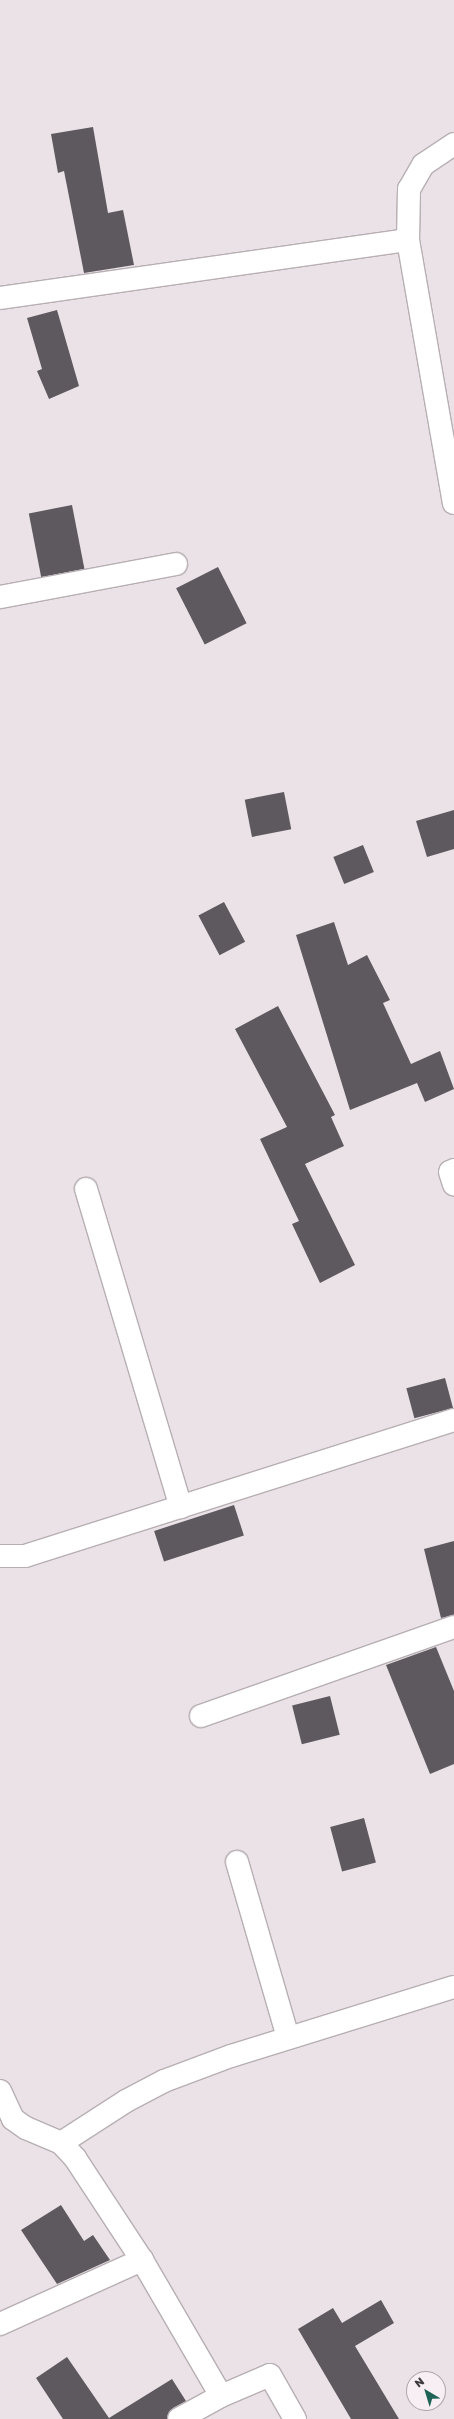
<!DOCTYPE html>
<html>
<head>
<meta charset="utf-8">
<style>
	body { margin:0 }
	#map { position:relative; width:454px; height:2419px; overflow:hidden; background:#eae2e6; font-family:"Golos Text",sans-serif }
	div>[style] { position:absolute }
	.building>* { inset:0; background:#5d595f; transform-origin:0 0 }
	.roads { filter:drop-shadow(1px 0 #b7afb3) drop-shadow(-1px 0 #b7afb3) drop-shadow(0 1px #b7afb3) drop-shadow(0 -1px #b7afb3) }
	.minor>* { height:22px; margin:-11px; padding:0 11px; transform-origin:11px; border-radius:11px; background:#fff }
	span { translate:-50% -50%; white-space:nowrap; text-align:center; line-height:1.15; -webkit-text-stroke:4px #f7eff3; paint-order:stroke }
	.north { position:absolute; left:406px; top:2371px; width:40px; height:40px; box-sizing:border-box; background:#f7eff3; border:1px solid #ada7a9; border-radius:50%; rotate:322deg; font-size:11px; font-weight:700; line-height:16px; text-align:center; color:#3d3a3b }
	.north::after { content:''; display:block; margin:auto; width:14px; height:18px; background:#1e6356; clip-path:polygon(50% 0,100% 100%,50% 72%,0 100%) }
</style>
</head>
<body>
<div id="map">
	<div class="building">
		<div style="clip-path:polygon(93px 127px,108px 213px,123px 210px,134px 265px,84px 273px,64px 171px,58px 173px,51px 134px)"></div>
		<div style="clip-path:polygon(57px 310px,79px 386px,49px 399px,37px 371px,42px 369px,27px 318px)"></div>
		<div style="left:72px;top:505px;width:65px;height:44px;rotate:79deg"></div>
		<div style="left:218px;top:567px;width:63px;height:47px;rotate:63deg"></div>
		<div style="left:284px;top:792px;width:38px;height:40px;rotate:79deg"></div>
		<div style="clip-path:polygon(454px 810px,454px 849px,427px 857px,416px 821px)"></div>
		<div style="left:363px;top:845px;width:29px;height:32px;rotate:68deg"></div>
		<div style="left:224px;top:902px;width:45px;height:29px;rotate:62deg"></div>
		<div style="clip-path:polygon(334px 922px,348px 965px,367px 955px,390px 1000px,383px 1003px,411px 1064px,440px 1051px,454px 1089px,425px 1102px,417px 1083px,350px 1110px,296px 935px)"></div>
		<div style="clip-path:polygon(278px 1006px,335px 1115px,331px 1117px,344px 1146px,305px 1164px,355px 1265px,320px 1283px,292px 1224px,299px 1221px,260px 1139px,287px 1127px,235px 1029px)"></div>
		<div style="left:445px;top:1378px;width:31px;height:40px;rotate:75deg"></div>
		<div style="left:234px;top:1505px;width:32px;height:84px;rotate:72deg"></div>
		<div style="clip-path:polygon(454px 1541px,454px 1615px,441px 1618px,424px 1549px)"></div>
		<div style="clip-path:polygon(436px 1647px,454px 1691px,454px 1764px,430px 1774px,386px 1665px)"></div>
		<div style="left:330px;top:1696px;width:40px;height:39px;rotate:76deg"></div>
		<div style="left:364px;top:1818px;width:46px;height:35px;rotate:75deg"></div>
		<div style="clip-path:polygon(61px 2205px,84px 2241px,93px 2235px,110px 2260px,57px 2284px,21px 2230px)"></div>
		<div style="clip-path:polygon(381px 2300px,394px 2323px,355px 2346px,399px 2419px,351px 2419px,298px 2329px,333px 2308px,342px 2323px)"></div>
		<div style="clip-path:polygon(67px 2357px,109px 2418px,172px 2379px,186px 2401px,173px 2408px,167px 2419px,63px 2419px,36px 2378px)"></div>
	</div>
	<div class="roads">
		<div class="minor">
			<div style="left:454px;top:144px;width:37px;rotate:146deg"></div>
			<div style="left:423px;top:165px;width:28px;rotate:120deg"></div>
			<div style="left:409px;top:189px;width:51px;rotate:91.1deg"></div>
			<div style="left:408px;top:240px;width:267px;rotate:80.1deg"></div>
			<div style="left:0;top:298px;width:412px;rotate:-8.1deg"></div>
			<div style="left:0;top:597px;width:179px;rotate:-10.6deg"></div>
			<div style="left:454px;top:1170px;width:4px;rotate:153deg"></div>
			<div style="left:450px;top:1172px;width:13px;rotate:72deg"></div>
			<div style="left:86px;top:1189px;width:332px;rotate:73.4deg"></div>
			<div style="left:0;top:1556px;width:25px"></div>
			<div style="left:25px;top:1556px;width:450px;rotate:-17.6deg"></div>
			<div style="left:201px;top:1716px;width:268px;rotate:-19.4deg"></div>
			<div style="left:237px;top:1862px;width:183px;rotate:73.8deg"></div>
			<div style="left:0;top:2091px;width:31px;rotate:65deg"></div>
			<div style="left:13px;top:2119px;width:16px;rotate:35deg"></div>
			<div style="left:26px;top:2128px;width:38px;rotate:23deg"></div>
			<div style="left:61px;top:2143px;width:21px;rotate:47deg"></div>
			<div style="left:75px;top:2158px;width:122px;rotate:56.7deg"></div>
			<div style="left:142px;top:2260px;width:157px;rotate:59.8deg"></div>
			<div style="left:221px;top:2396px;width:53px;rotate:-23.2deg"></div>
			<div style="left:270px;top:2375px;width:51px;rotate:60.4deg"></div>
			<div style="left:61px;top:2143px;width:77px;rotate:-32.9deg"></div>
			<div style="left:126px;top:2101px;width:43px;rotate:-27.8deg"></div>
			<div style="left:164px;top:2081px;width:72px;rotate:-20.5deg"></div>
			<div style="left:231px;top:2056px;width:233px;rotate:-17.2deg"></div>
			<div style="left:0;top:2324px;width:156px;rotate:-24.3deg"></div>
			<div style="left:179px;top:2419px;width:48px;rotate:-28.7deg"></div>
		</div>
	</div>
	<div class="north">N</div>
</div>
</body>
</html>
